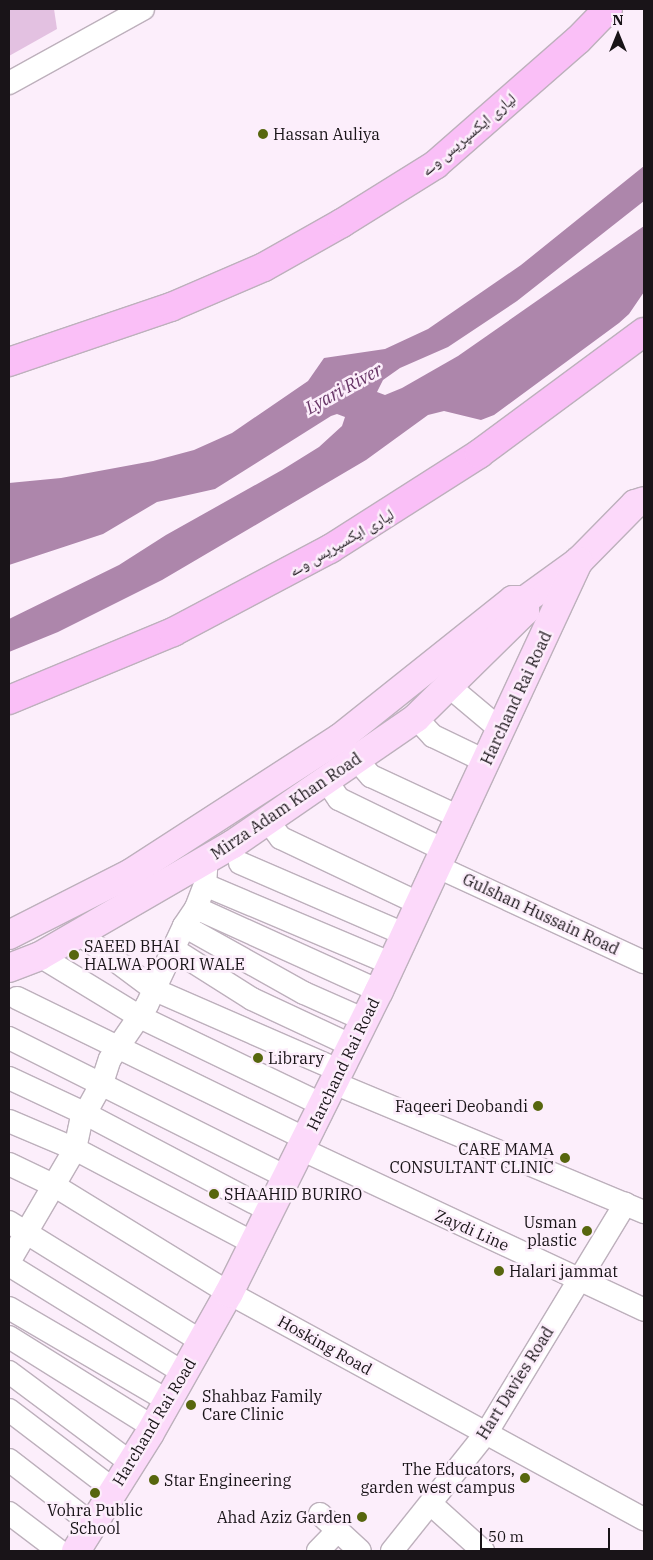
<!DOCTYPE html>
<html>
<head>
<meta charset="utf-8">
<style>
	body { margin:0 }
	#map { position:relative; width:653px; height:1560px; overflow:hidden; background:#fceefb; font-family:"IBM Plex Serif","Noto Naskh Arabic",serif }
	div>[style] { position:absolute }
	.green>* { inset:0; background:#e3c1e1 }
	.water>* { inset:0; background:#ad86ab }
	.roads { filter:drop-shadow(1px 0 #bdb0bc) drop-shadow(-1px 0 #bdb0bc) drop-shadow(0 1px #bdb0bc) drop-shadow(0 -1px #bdb0bc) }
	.minor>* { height:22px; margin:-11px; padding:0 11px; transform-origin:11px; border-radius:11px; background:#fff }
	.major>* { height:28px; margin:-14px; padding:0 14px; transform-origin:14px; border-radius:14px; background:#fcd9fa }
	.highway>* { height:28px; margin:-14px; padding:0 14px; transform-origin:14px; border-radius:14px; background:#fabff7 }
	.dots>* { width:14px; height:14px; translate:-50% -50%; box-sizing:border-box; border:2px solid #fceefb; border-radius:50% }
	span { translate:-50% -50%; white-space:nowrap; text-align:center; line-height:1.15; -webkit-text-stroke:5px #fceefb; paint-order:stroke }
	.poi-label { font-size:16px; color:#191418 }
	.left { translate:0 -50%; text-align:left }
	.right { translate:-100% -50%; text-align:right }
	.street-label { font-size:16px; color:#191418 }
	.water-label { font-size:18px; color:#683667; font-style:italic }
	.frame { position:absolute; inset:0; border:10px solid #191418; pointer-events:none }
	.north { position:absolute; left:593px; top:10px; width:50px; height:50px; -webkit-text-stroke:4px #fceefb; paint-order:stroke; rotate:0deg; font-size:14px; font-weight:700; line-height:20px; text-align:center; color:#191418 }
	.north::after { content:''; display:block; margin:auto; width:18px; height:22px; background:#191418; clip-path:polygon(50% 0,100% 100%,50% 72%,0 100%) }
	.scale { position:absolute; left:480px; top:1528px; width:130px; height:22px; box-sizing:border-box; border:2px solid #191418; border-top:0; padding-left:6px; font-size:15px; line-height:18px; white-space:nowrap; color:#191418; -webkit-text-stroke:4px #fceefb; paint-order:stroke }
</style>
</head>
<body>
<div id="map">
	<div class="green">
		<div style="clip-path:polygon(9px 9px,54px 9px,57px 29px,9px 56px)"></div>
	</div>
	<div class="water">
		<div style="clip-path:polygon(644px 166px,644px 201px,517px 301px,448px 347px,400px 368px,383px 380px,377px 392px,385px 395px,402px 388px,458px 356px,644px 226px,644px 292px,629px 314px,619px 323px,494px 415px,481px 420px,444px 411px,428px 415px,366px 460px,162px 580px,58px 632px,9px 652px,9px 619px,119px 565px,166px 535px,282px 470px,319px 447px,342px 426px,345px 417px,337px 414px,331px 416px,215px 489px,157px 502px,103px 534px,9px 565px,9px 483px,61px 478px,153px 461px,194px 450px,232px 433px,308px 381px,324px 358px,385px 349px,428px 329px,521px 265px)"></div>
	</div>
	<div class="roads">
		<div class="minor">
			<div style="left:9px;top:83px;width:153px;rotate:-28.9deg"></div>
			<div style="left:451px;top:688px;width:65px;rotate:40deg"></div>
			<div style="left:416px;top:718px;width:25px;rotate:47deg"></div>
			<div style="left:433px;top:736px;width:60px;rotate:25.7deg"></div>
			<div style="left:356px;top:759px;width:23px;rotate:49deg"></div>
			<div style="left:371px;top:776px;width:99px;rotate:25deg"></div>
			<div style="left:326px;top:780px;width:23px;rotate:56deg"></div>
			<div style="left:339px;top:799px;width:119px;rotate:25.9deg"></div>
			<div style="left:268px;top:821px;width:21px;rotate:53deg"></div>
			<div style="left:281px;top:838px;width:154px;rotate:25.4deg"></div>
			<div style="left:240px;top:863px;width:181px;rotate:23.4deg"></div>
			<div style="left:438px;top:867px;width:227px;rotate:24.8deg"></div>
			<div style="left:205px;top:885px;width:203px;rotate:22.9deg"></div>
			<div style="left:196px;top:908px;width:201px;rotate:24.4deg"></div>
			<div style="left:184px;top:926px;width:137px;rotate:29.2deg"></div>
			<div style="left:304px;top:993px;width:67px;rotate:23.9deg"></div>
			<div style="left:77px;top:932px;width:97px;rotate:36.6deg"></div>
			<div style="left:155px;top:990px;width:202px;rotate:23.6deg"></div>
			<div style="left:173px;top:949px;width:93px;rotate:32.3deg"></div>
			<div style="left:252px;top:999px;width:111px;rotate:25deg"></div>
			<div style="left:40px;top:956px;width:117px;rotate:31.4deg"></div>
			<div style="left:140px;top:1017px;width:203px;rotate:25.7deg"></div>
			<div style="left:17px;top:998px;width:322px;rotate:26deg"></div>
			<div style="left:9px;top:1038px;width:311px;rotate:26.6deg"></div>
			<div style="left:9px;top:1078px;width:85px;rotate:25.1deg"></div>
			<div style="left:86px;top:1114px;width:208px;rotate:27.8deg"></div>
			<div style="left:334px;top:1083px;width:336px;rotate:22.6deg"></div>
			<div style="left:9px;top:1121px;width:72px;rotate:23deg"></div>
			<div style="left:75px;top:1149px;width:201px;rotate:27.8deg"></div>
			<div style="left:301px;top:1149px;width:379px;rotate:25.1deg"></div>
			<div style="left:9px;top:1164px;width:51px;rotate:25.6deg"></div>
			<div style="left:55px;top:1186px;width:204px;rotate:31.6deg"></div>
			<div style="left:229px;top:1293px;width:473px;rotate:28.6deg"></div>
			<div style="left:9px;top:1222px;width:226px;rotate:31.8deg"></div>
			<div style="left:9px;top:1262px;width:131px;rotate:-59.7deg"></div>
			<div style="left:75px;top:1149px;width:29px;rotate:-78deg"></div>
			<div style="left:81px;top:1121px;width:43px;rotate:-61.1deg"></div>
			<div style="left:102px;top:1083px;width:25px;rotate:-72deg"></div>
			<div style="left:110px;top:1059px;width:65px;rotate:-55.6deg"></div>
			<div style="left:147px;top:1005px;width:87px;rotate:-64.9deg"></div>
			<div style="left:184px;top:926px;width:22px;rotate:-56deg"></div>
			<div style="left:196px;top:908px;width:25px;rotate:-69deg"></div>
			<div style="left:205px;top:885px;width:26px;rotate:-86deg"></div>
			<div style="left:9px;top:1265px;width:206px;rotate:31.7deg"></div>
			<div style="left:9px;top:1308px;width:184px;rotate:30.3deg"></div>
			<div style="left:9px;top:1337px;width:170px;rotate:32deg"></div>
			<div style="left:9px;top:1372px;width:152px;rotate:36.7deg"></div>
			<div style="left:9px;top:1410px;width:132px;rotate:37.3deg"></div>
			<div style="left:9px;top:1460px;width:106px;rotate:37.7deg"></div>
			<div style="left:432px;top:1505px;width:69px;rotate:42deg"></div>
			<div style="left:9px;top:1513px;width:63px;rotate:37.2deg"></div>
			<div style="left:320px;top:1514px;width:54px;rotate:42.8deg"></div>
			<div style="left:318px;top:1551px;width:29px;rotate:-46deg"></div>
			<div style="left:392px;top:1551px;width:152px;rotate:-51.4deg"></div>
			<div style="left:487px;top:1432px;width:267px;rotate:-58.8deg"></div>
		</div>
		<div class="major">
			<div style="left:9px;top:935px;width:137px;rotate:-26.9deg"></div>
			<div style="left:131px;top:873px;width:249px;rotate:-32.9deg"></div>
			<div style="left:340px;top:738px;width:221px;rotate:-38.6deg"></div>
			<div style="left:513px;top:600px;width:12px"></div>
			<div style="left:525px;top:600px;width:67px;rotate:-35.8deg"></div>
			<div style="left:579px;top:561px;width:80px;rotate:-45.5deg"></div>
			<div style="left:635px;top:504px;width:9px;rotate:-18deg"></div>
			<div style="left:9px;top:968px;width:33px;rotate:-21deg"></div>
			<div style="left:40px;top:956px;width:223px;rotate:-30.1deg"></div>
			<div style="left:233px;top:844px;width:222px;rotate:-34.5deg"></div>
			<div style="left:416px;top:718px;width:153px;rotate:-44.5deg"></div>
			<div style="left:525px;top:611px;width:11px;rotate:-90deg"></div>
			<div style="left:76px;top:1551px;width:139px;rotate:-57.9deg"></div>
			<div style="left:150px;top:1433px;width:161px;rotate:-60.6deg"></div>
			<div style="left:229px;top:1293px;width:337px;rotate:-63.6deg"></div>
			<div style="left:379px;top:991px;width:474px;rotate:-65.1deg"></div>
		</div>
		<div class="highway">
			<div style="left:9px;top:362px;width:171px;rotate:-18.8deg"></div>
			<div style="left:171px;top:307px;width:101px;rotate:-23.3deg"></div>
			<div style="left:264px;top:267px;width:90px;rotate:-29.4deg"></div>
			<div style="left:342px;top:223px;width:110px;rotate:-31.9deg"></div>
			<div style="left:435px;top:165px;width:190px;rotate:-41.2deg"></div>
			<div style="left:578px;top:40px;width:43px;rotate:-45.9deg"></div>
			<div style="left:9px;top:700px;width:178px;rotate:-22.5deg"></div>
			<div style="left:173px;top:632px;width:178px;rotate:-27.9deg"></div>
			<div style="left:330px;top:549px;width:177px;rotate:-32.5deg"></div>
			<div style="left:479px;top:454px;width:205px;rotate:-36.5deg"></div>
		</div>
	</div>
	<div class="dots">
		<div style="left:263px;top:134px;background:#57660e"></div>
		<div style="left:74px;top:955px;background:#57660e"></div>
		<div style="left:258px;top:1058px;background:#57660e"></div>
		<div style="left:538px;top:1106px;background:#57660e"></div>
		<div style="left:565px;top:1158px;background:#57660e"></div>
		<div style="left:214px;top:1194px;background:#57660e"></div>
		<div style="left:587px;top:1231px;background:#57660e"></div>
		<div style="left:499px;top:1271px;background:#57660e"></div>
		<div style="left:191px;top:1405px;background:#57660e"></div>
		<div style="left:525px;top:1478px;background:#57660e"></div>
		<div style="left:154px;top:1480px;background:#57660e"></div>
		<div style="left:95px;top:1493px;background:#57660e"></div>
		<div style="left:362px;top:1517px;background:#57660e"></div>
	</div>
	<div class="poi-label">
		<span class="left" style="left:273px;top:134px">Hassan Auliya</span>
		<span class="left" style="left:84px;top:955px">SAEED BHAI<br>HALWA POORI WALE</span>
		<span class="left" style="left:268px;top:1058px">Library</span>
		<span class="right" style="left:528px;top:1106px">Faqeeri Deobandi</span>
		<span class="right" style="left:554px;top:1158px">CARE MAMA<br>CONSULTANT CLINIC</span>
		<span class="left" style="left:224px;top:1194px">SHAAHID BURIRO</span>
		<span class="right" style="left:577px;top:1231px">Usman<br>plastic</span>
		<span class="left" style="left:509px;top:1271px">Halari jammat</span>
		<span class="left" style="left:202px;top:1405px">Shahbaz Family<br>Care Clinic</span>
		<span class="right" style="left:515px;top:1478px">The Educators,<br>garden west campus</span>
		<span class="left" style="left:164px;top:1480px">Star Engineering</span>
		<span style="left:95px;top:1519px">Vohra Public<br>School</span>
		<span class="right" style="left:352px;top:1517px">Ahad Aziz Garden</span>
	</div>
	<div class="street-label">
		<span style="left:468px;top:134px;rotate:-40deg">لیاری ایکسپریس وے</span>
		<span style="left:341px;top:542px;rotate:-30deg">لیاری ایکسپریس وے</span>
		<span style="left:516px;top:698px;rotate:-65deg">Harchand Rai Road</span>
		<span style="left:286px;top:806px;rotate:-34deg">Mirza Adam Khan Road</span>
		<span style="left:541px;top:914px;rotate:25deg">Gulshan Hussain Road</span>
		<span style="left:343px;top:1064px;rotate:-64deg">Harchand Rai Road</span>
		<span style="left:472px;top:1230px;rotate:24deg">Zaydi Line</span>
		<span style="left:325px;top:1345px;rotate:29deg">Hosking Road</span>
		<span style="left:515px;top:1383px;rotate:-58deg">Hart Davies Road</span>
		<span style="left:154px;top:1422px;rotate:-59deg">Harchand Rai Road</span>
	</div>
	<div class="water-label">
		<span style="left:344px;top:389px;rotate:-29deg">Lyari River</span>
	</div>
	<div class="frame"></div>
	<div class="north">N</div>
	<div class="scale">50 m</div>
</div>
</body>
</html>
